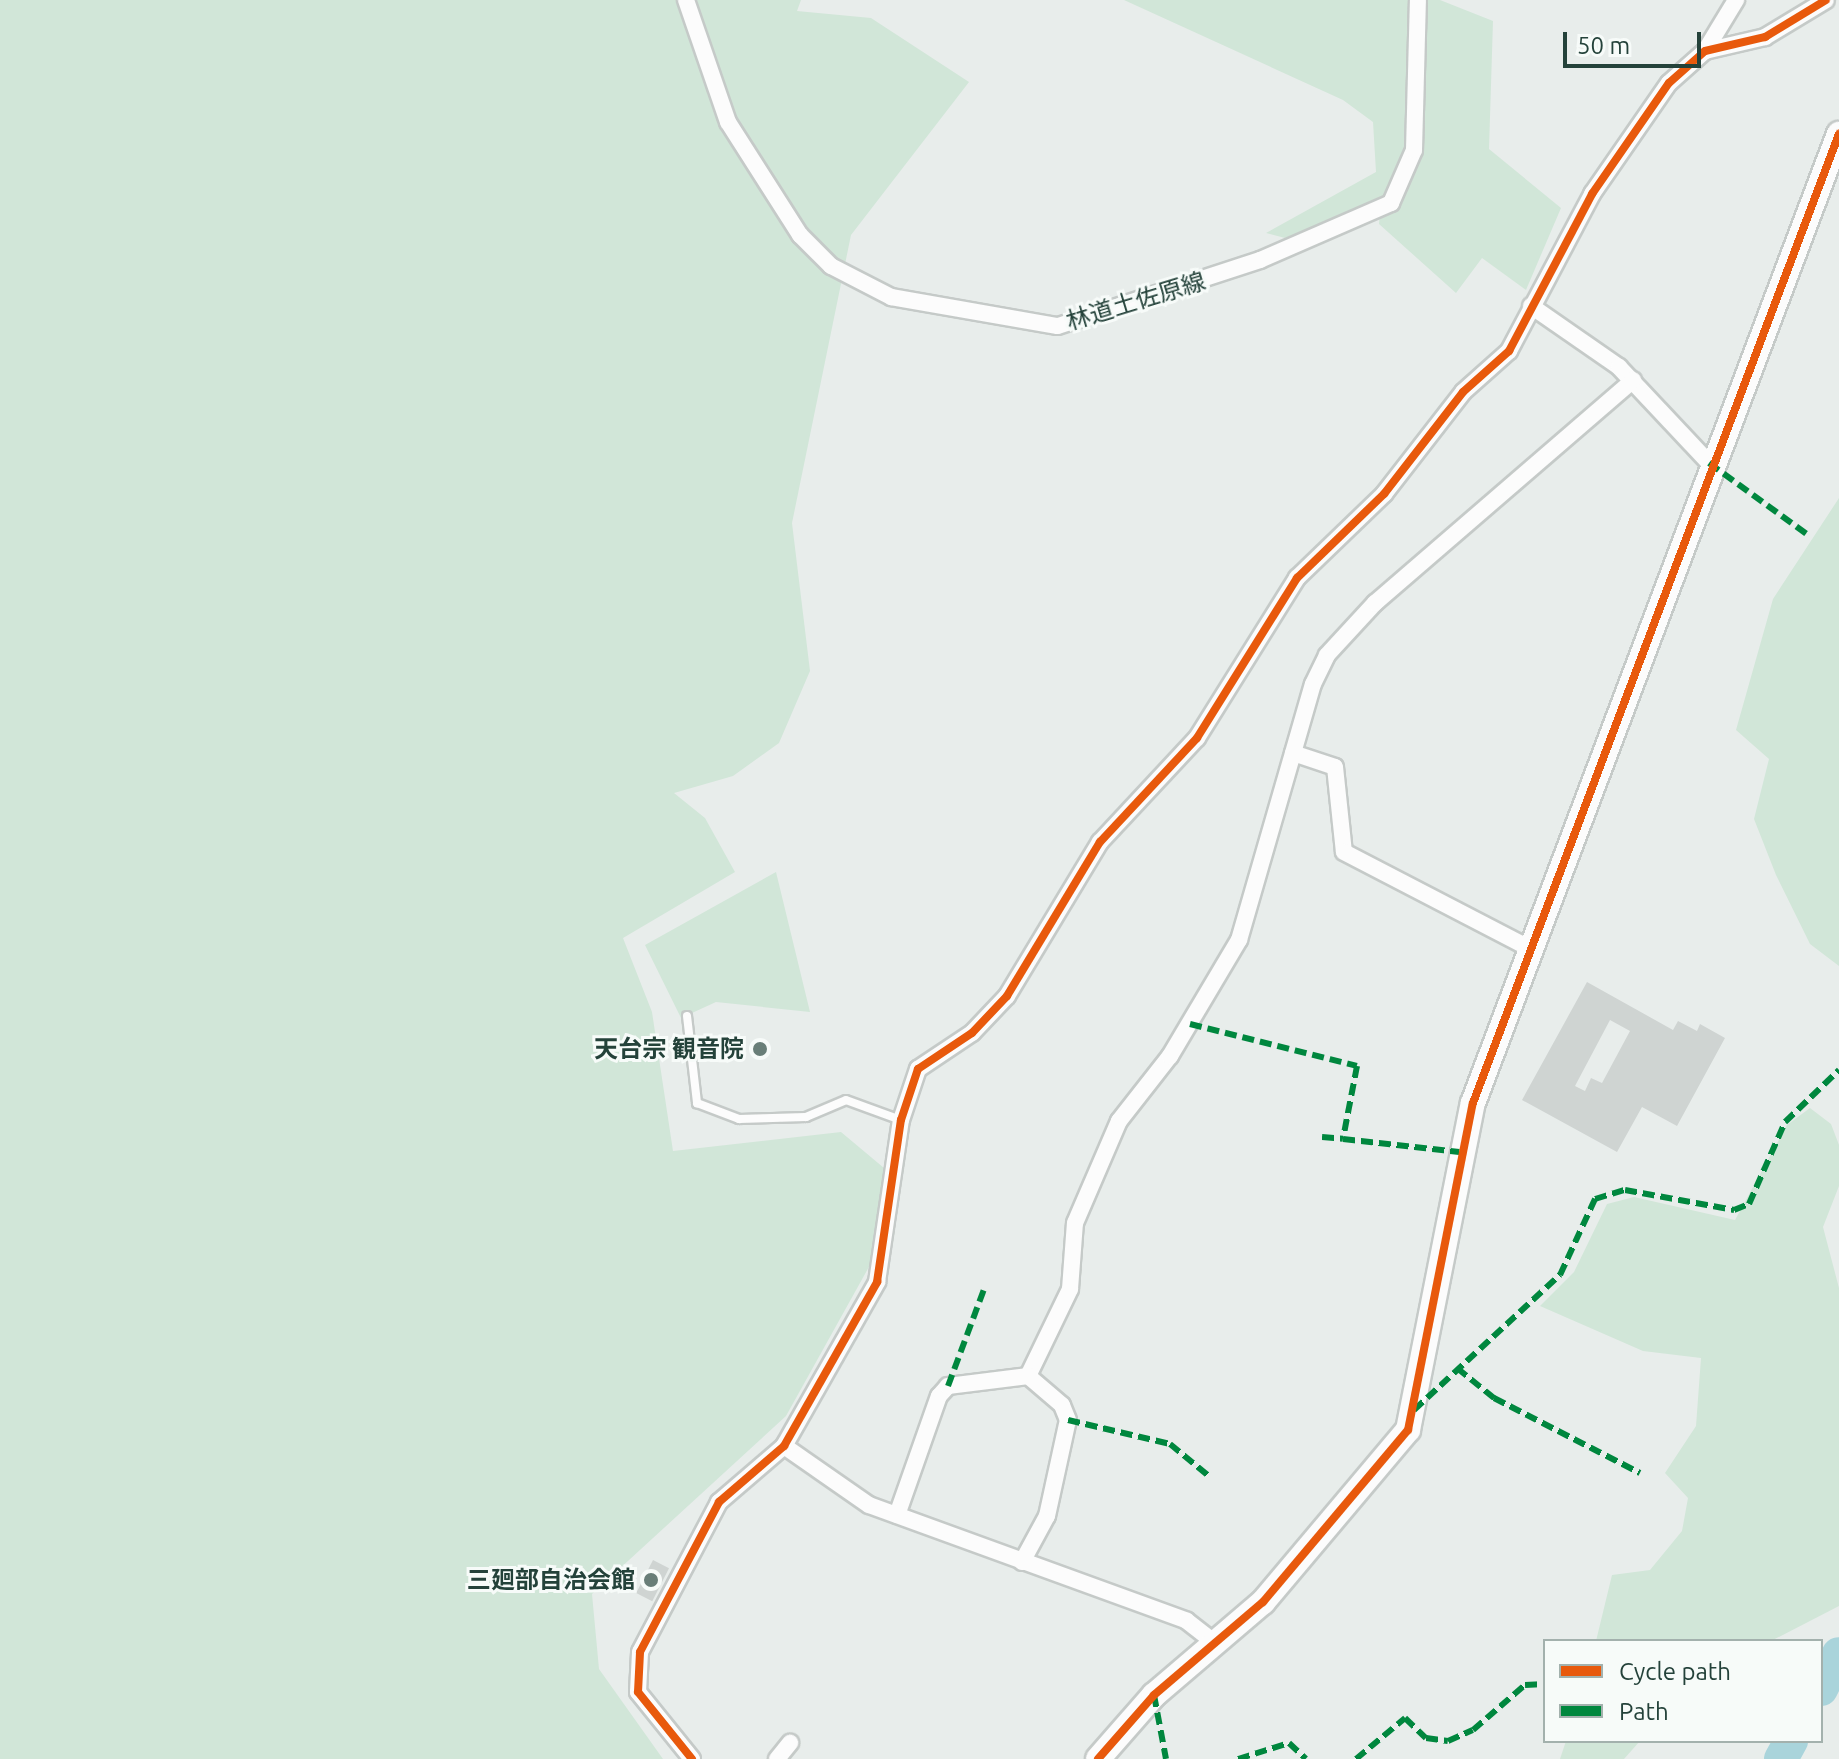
<!DOCTYPE html>
<html>
<head>
<meta charset="utf-8">
<style>
	body { margin:0 }
	#map { position:relative; width:1839px; height:1759px; overflow:hidden; background:#e8edeb; font-family:Ubuntu,"Noto Sans JP",sans-serif }
	div>[style] { position:absolute }
	.green>* { inset:0; background:#d1e6d8 }
	.river>* { height:34px; margin:-17px; padding:0 17px; transform-origin:17px; border-radius:17px; background:#a9d4db }
	.building>* { inset:0; background:#cfd4d2; transform-origin:0 0 }
	.roads { filter:drop-shadow(2px 0 #c5cac8) drop-shadow(-2px 0 #c5cac8) drop-shadow(0 2px #c5cac8) drop-shadow(0 -2px #c5cac8) }
	.lane>* { height:8px; margin:-4px; padding:0 4px; transform-origin:4px; border-radius:4px; background:#fcfcfc }
	.street>* { height:16px; margin:-8px; padding:0 8px; transform-origin:8px; border-radius:8px; background:#fcfcfc }
	.secondary>* { height:24px; margin:-12px; padding:0 12px; transform-origin:12px; border-radius:12px; background:#fcfcfc }
	.quiet>* { height:6px; margin-top:-3px; transform-origin:0; background:repeating-linear-gradient(90deg,#00873e 0 12px,transparent 0 18px) }
	.cycleway>* { height:8px; margin:-4px; padding:0 4px; transform-origin:4px; border-radius:4px; background:#e8590c }
	.dots>* { width:22px; height:22px; translate:-50% -50%; box-sizing:border-box; border:4px solid #f7fbf9; border-radius:50% }
	span { translate:-50% -50%; white-space:nowrap; text-align:center; line-height:1.15; -webkit-text-stroke:6px #f7fbf9; paint-order:stroke }
	.street-label { font-size:24px; color:#24423a }
	.poi-label { font-size:24px; color:#24423a; font-weight:700 }
	.right { translate:-100% -50%; text-align:right }
	.legend { position:absolute; left:1543px; top:1639px; width:280px; height:104px; box-sizing:border-box; background:#f7fbf9; border:2px solid #a3b1ad; margin:0; padding:10px 14px; list-style:none; font-size:24px; color:#24423a }
	.legend li { display:flex; align-items:center; gap:16px; height:40px }
	.legend b { width:40px; border:2px solid #a3b1ad }
	.scale { position:absolute; left:1563px; top:32px; width:138px; height:36px; box-sizing:border-box; border:4px solid #24423a; border-top:0; padding-left:10px; font-size:24px; line-height:28px; white-space:nowrap; color:#24423a; -webkit-text-stroke:6px #f7fbf9; paint-order:stroke }
</style>
</head>
<body>
<div id="map">
	<div class="green">
		<div style="clip-path:polygon(0 0,801px 0,797px 11px,871px 18px,969px 82px,851px 235px,792px 523px,810px 671px,779px 743px,733px 776px,674px 793px,705px 818px,735px 872px,623px 938px,652px 1012px,673px 1151px,841px 1132px,884px 1168px,875px 1256px,786px 1416px,592px 1594px,599px 1669px,663px 1759px,0 1759px)"></div>
		<div style="clip-path:polygon(1124px 0,1440px 0,1493px 21px,1489px 149px,1561px 208px,1526px 290px,1482px 258px,1456px 293px,1379px 224px,1381px 203px,1285px 238px,1266px 233px,1376px 172px,1373px 122px,1343px 100px)"></div>
		<div style="clip-path:polygon(1839px 498px,1839px 966px,1810px 944px,1776px 875px,1754px 819px,1769px 759px,1736px 730px,1773px 599px)"></div>
		<div style="clip-path:polygon(776px 872px,810px 1012px,716px 1002px,681px 1018px,645px 945px)"></div>
		<div style="clip-path:polygon(1810px 1108px,1831px 1124px,1839px 1145px,1839px 1186px,1823px 1227px,1839px 1288px,1839px 1606px,1771px 1641px,1596px 1641px,1612px 1575px,1650px 1570px,1682px 1531px,1688px 1498px,1665px 1473px,1696px 1426px,1701px 1358px,1643px 1351px,1540px 1306px,1574px 1272px,1607px 1204px,1634px 1197px,1735px 1220px,1787px 1125px)"></div>
		<div style="clip-path:polygon(1566px 1741px,1640px 1741px,1624px 1759px,1560px 1759px)"></div>
	</div>
	<div class="river">
		<div style="left:1821px;top:1689px;width:39px;rotate:-63deg"></div>
		<div style="left:1781px;top:1759px;width:21px;rotate:-61deg"></div>
	</div>
	<div class="building">
		<div style="clip-path:polygon(evenodd,1587px 982px,1673px 1030px,1678px 1021px,1697px 1031px,1700px 1024px,1725px 1038px,1677px 1126px,1642px 1107px,1617px 1152px,1522px 1100px,1587px 982px,1610px 1020px,1630px 1031px,1602px 1083px,1591px 1078px,1585px 1091px,1575px 1086px,1610px 1020px)"></div>
		<div style="left:653px;top:1560px;width:18px;height:37px;rotate:27deg"></div>
	</div>
	<div class="roads">
		<div class="lane">
			<div style="left:687px;top:1016px;width:88px;rotate:83.4deg"></div>
			<div style="left:697px;top:1103px;width:45px;rotate:20.9deg"></div>
			<div style="left:739px;top:1119px;width:67px;rotate:-1.7deg"></div>
			<div style="left:806px;top:1117px;width:43px;rotate:-23deg"></div>
			<div style="left:846px;top:1100px;width:59px;rotate:20deg"></div>
		</div>
		<div class="street">
			<div style="left:686px;top:0;width:129px;rotate:71deg"></div>
			<div style="left:728px;top:122px;width:134px;rotate:57.5deg"></div>
			<div style="left:800px;top:235px;width:44px;rotate:45deg"></div>
			<div style="left:831px;top:266px;width:68px;rotate:27.3deg"></div>
			<div style="left:891px;top:297px;width:169px;rotate:9.9deg"></div>
			<div style="left:1058px;top:326px;width:213px;rotate:-18.1deg"></div>
			<div style="left:1260px;top:260px;width:143px;rotate:-23.5deg"></div>
			<div style="left:1391px;top:203px;width:58px;rotate:-66.5deg"></div>
			<div style="left:1414px;top:150px;width:150px;rotate:-88.5deg"></div>
			<div style="left:1705px;top:51px;width:60px;rotate:-58.7deg"></div>
			<div style="left:1531px;top:306px;width:107px;rotate:34.7deg"></div>
			<div style="left:1619px;top:367px;width:132px;rotate:46.8deg"></div>
			<div style="left:1293px;top:753px;width:44px;rotate:18.4deg"></div>
			<div style="left:1335px;top:767px;width:85px;rotate:84deg"></div>
			<div style="left:1344px;top:852px;width:211px;rotate:27.4deg"></div>
			<div style="left:1028px;top:1376px;width:97px;rotate:-64.2deg"></div>
			<div style="left:1070px;top:1289px;width:66px;rotate:-85.7deg"></div>
			<div style="left:1075px;top:1223px;width:111px;rotate:-66.7deg"></div>
			<div style="left:1119px;top:1121px;width:83px;rotate:-51.9deg"></div>
			<div style="left:1170px;top:1056px;width:135px;rotate:-59.3deg"></div>
			<div style="left:1239px;top:940px;width:266px;rotate:-73.9deg"></div>
			<div style="left:1313px;top:684px;width:32px;rotate:-64deg"></div>
			<div style="left:1327px;top:655px;width:71px;rotate:-47.3deg"></div>
			<div style="left:1375px;top:603px;width:341px;rotate:-40.8deg"></div>
			<div style="left:784px;top:1446px;width:103px;rotate:34.8deg"></div>
			<div style="left:869px;top:1505px;width:338px;rotate:20deg"></div>
			<div style="left:1187px;top:1621px;width:36px;rotate:38deg"></div>
			<div style="left:897px;top:1515px;width:126px;rotate:-70.6deg"></div>
			<div style="left:939px;top:1396px;width:13px;rotate:-48deg"></div>
			<div style="left:948px;top:1386px;width:81px;rotate:-7.1deg"></div>
			<div style="left:1022px;top:1562px;width:52px;rotate:-61.5deg"></div>
			<div style="left:1047px;top:1516px;width:98px;rotate:-77.7deg"></div>
			<div style="left:1068px;top:1420px;width:16px;rotate:-112deg"></div>
			<div style="left:1062px;top:1405px;width:45px;rotate:-139.5deg"></div>
			<div style="left:692px;top:1759px;width:86px;rotate:-128.9deg"></div>
			<div style="left:638px;top:1692px;width:40px;rotate:-87.1deg"></div>
			<div style="left:640px;top:1652px;width:170px;rotate:-62.2deg"></div>
			<div style="left:719px;top:1502px;width:86px;rotate:-40.7deg"></div>
			<div style="left:784px;top:1446px;width:189px;rotate:-60.4deg"></div>
			<div style="left:877px;top:1282px;width:164px;rotate:-81.6deg"></div>
			<div style="left:901px;top:1120px;width:54px;rotate:-71.6deg"></div>
			<div style="left:918px;top:1069px;width:65px;rotate:-33.7deg"></div>
			<div style="left:972px;top:1033px;width:51px;rotate:-46.6deg"></div>
			<div style="left:1007px;top:996px;width:180px;rotate:-58.9deg"></div>
			<div style="left:1100px;top:842px;width:142px;rotate:-47deg"></div>
			<div style="left:1197px;top:738px;width:189px;rotate:-58deg"></div>
			<div style="left:1297px;top:578px;width:121px;rotate:-44deg"></div>
			<div style="left:1384px;top:494px;width:129px;rotate:-52.2deg"></div>
			<div style="left:1463px;top:392px;width:62px;rotate:-41.7deg"></div>
			<div style="left:1509px;top:351px;width:178px;rotate:-62.1deg"></div>
			<div style="left:1592px;top:194px;width:135px;rotate:-55.3deg"></div>
			<div style="left:1669px;top:83px;width:48px;rotate:-41.6deg"></div>
			<div style="left:1705px;top:51px;width:62px;rotate:-13.1deg"></div>
			<div style="left:1765px;top:37px;width:71px;rotate:-31.2deg"></div>
			<div style="left:777px;top:1759px;width:21px;rotate:-51deg"></div>
		</div>
		<div class="secondary">
			<div style="left:1098px;top:1759px;width:85px;rotate:-48.8deg"></div>
			<div style="left:1154px;top:1695px;width:143px;rotate:-40.5deg"></div>
			<div style="left:1263px;top:1602px;width:225px;rotate:-49.9deg"></div>
			<div style="left:1408px;top:1430px;width:333px;rotate:-78.8deg"></div>
			<div style="left:1473px;top:1103px;width:1036px;rotate:-69.31deg"></div>
		</div>
	</div>
	<div class="quiet">
		<div style="left:1709px;top:463px;width:122px;rotate:36deg"></div>
		<div style="left:1190px;top:1024px;width:172px;rotate:14.1deg"></div>
		<div style="left:1357px;top:1066px;width:74px;rotate:100.9deg"></div>
		<div style="left:1343px;top:1139px;width:117px;rotate:6.4deg"></div>
		<div style="left:1322px;top:1137px;width:21px;rotate:5deg"></div>
		<div style="left:1457px;top:1368px;width:48px;rotate:39deg"></div>
		<div style="left:1494px;top:1398px;width:164px;rotate:27.2deg"></div>
		<div style="left:948px;top:1386px;width:103px;rotate:-69.6deg"></div>
		<div style="left:1414px;top:1410px;width:199px;rotate:-42.8deg"></div>
		<div style="left:1560px;top:1275px;width:84px;rotate:-65.3deg"></div>
		<div style="left:1595px;top:1199px;width:31px;rotate:-17deg"></div>
		<div style="left:1625px;top:1190px;width:111px;rotate:10.4deg"></div>
		<div style="left:1734px;top:1210px;width:16px;rotate:-22deg"></div>
		<div style="left:1749px;top:1204px;width:90px;rotate:-66.3deg"></div>
		<div style="left:1785px;top:1122px;width:75px;rotate:-43.9deg"></div>
		<div style="left:1068px;top:1420px;width:105px;rotate:13.2deg"></div>
		<div style="left:1170px;top:1444px;width:52px;rotate:39.5deg"></div>
		<div style="left:1154px;top:1695px;width:65px;rotate:79.4deg"></div>
		<div style="left:1238px;top:1759px;width:53px;rotate:-17.4deg"></div>
		<div style="left:1289px;top:1743px;width:23px;rotate:43deg"></div>
		<div style="left:1356px;top:1759px;width:64px;rotate:-39.9deg"></div>
		<div style="left:1405px;top:1718px;width:29px;rotate:44deg"></div>
		<div style="left:1426px;top:1738px;width:22px;rotate:8deg"></div>
		<div style="left:1448px;top:1741px;width:27px;rotate:-24deg"></div>
		<div style="left:1473px;top:1730px;width:69px;rotate:-40.9deg"></div>
		<div style="left:1525px;top:1685px;width:20px;rotate:-3deg"></div>
	</div>
	<div class="cycleway">
		<div style="left:692px;top:1759px;width:86px;rotate:-128.9deg"></div>
		<div style="left:638px;top:1692px;width:40px;rotate:-87.1deg"></div>
		<div style="left:640px;top:1652px;width:170px;rotate:-62.2deg"></div>
		<div style="left:719px;top:1502px;width:86px;rotate:-40.7deg"></div>
		<div style="left:784px;top:1446px;width:189px;rotate:-60.4deg"></div>
		<div style="left:877px;top:1282px;width:164px;rotate:-81.6deg"></div>
		<div style="left:901px;top:1120px;width:54px;rotate:-71.6deg"></div>
		<div style="left:918px;top:1069px;width:65px;rotate:-33.7deg"></div>
		<div style="left:972px;top:1033px;width:51px;rotate:-46.6deg"></div>
		<div style="left:1007px;top:996px;width:180px;rotate:-58.9deg"></div>
		<div style="left:1100px;top:842px;width:142px;rotate:-47deg"></div>
		<div style="left:1197px;top:738px;width:189px;rotate:-58deg"></div>
		<div style="left:1297px;top:578px;width:121px;rotate:-44deg"></div>
		<div style="left:1384px;top:494px;width:129px;rotate:-52.2deg"></div>
		<div style="left:1463px;top:392px;width:62px;rotate:-41.7deg"></div>
		<div style="left:1509px;top:351px;width:178px;rotate:-62.1deg"></div>
		<div style="left:1592px;top:194px;width:135px;rotate:-55.3deg"></div>
		<div style="left:1669px;top:83px;width:48px;rotate:-41.6deg"></div>
		<div style="left:1705px;top:51px;width:62px;rotate:-13.1deg"></div>
		<div style="left:1765px;top:37px;width:71px;rotate:-31.2deg"></div>
		<div style="left:1098px;top:1759px;width:85px;rotate:-48.8deg"></div>
		<div style="left:1154px;top:1695px;width:143px;rotate:-40.5deg"></div>
		<div style="left:1263px;top:1602px;width:225px;rotate:-49.9deg"></div>
		<div style="left:1408px;top:1430px;width:333px;rotate:-78.8deg"></div>
		<div style="left:1473px;top:1103px;width:1036px;rotate:-69.31deg"></div>
	</div>
	<div class="dots">
		<div style="left:760px;top:1049px;background:#697e78"></div>
		<div style="left:651px;top:1580px;background:#697e78"></div>
	</div>
	<div class="street-label">
		<span style="left:1136px;top:301px;rotate:-17deg">林道土佐原線</span>
	</div>
	<div class="poi-label">
		<span class="right" style="left:744px;top:1049px">天台宗 観音院</span>
		<span class="right" style="left:635px;top:1580px">三廻部自治会館</span>
	</div>
	<ul class="legend">
	<li><b style="height:10px;background:#e8590c"></b>Cycle path</li>
	<li><b style="height:10px;background:#00873e"></b>Path</li>
	</ul>
	<div class="scale">50 m</div>
</div>
</body>
</html>
